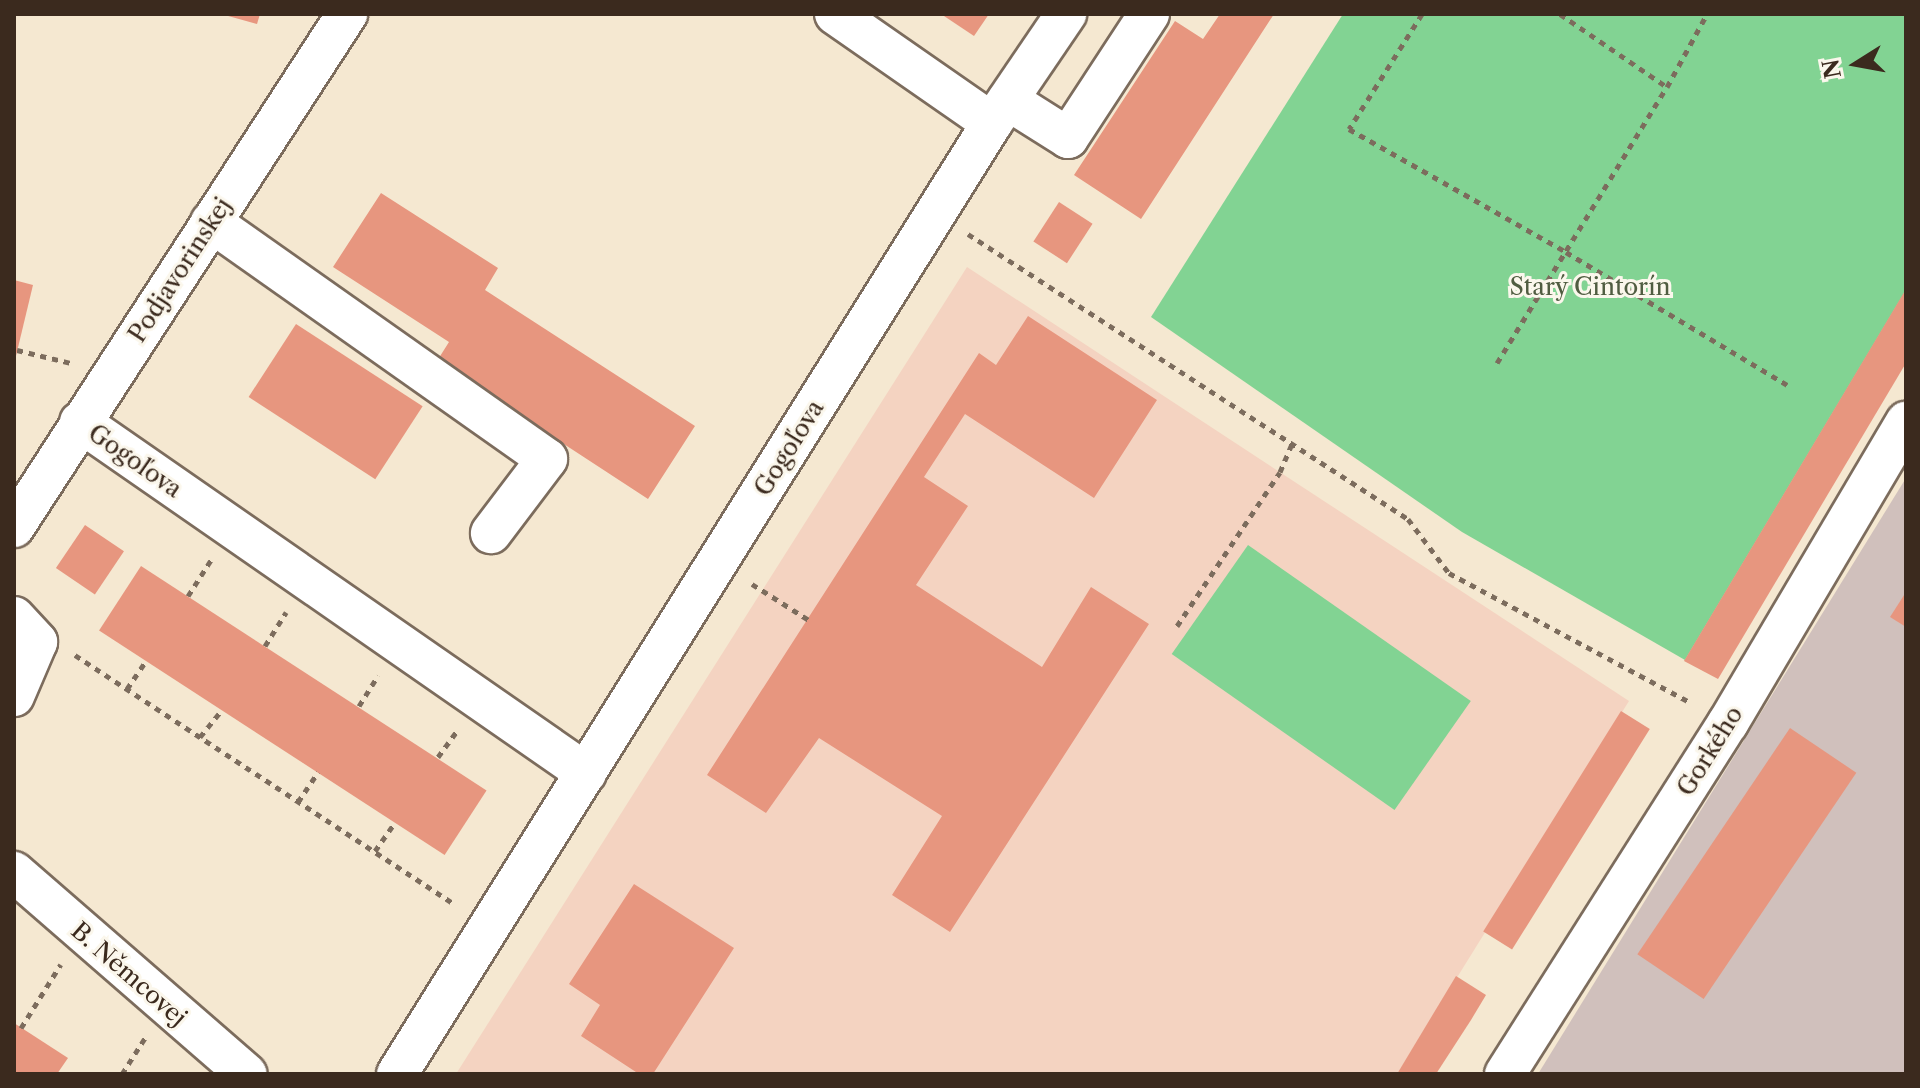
<!DOCTYPE html>
<html>
<head>
<meta charset="utf-8">
<style>
	body { margin:0 }
	#map { position:relative; width:1920px; height:1088px; overflow:hidden; background:#f5e8d1; font-family:"Libre Caslon Text",serif }
	div>[style] { position:absolute }
	.built>* { inset:0; background:#f4d3c1 }
	.industrial>* { inset:0; background:#d0c0bc }
	.green>* { inset:0; background:#82d393; transform-origin:0 0 }
	.building>* { inset:0; background:#e7967f; transform-origin:0 0 }
	.path>* { height:5px; margin-top:-2.5px; transform-origin:0; background:repeating-linear-gradient(90deg,#7c6c5d 0 6px,transparent 0 12px) }
	.roads { filter:drop-shadow(2px 0 #7c6c5d) drop-shadow(-2px 0 #7c6c5d) drop-shadow(0 2px #7c6c5d) drop-shadow(0 -2px #7c6c5d) }
	.minor>* { height:40px; margin:-20px; padding:0 20px; transform-origin:20px; border-radius:20px; background:#fff }
	span { translate:-50% -50%; white-space:nowrap; text-align:center; line-height:1.15; -webkit-text-stroke:6px #fbf7ec; paint-order:stroke }
	.street-label { font-size:24px; color:#3b2a1e }
	.park-label { font-size:24px; color:#505d41 }
	.frame { position:absolute; inset:0; border:16px solid #3b2a1e; pointer-events:none }
	.north { position:absolute; left:1816px; top:24px; width:80px; height:80px; -webkit-text-stroke:6px #fbf7ec; paint-order:stroke; rotate:259deg; font-size:22px; font-weight:700; line-height:32px; text-align:center; color:#3b2a1e }
	.north::after { content:''; display:block; margin:auto; width:28px; height:36px; background:#3b2a1e; clip-path:polygon(50% 0,100% 100%,50% 72%,0 100%) }
</style>
</head>
<body>
<div id="map">
	<div class="built">
		<div style="clip-path:polygon(967px 267px,1629px 701px,1397px 1074px,456px 1074px)"></div>
	</div>
	<div class="industrial">
		<div style="clip-path:polygon(1906px 478px,1906px 1074px,1538px 1074px)"></div>
	</div>
	<div class="green">
		<div style="clip-path:polygon(1343px 14px,1906px 14px,1906px 290px,1685px 660px,1462px 532px,1151px 317px)"></div>
		<div style="left:1248px;top:545px;width:272px;height:133px;rotate:35deg"></div>
	</div>
	<div class="building">
		<div style="clip-path:polygon(221px 14px,260px 14px,257px 24px)"></div>
		<div style="clip-path:polygon(941px 14px,989px 14px,974px 36px)"></div>
		<div style="clip-path:polygon(1220px 14px,1274px 14px,1141px 219px,1074px 175px,1175px 21px,1203px 39px)"></div>
		<div style="clip-path:polygon(381px 193px,498px 268px,485px 290px,695px 426px,648px 499px,437px 361px,449px 342px,333px 267px)"></div>
		<div style="left:1059px;top:202px;width:40px;height:47px;rotate:33deg"></div>
		<div style="clip-path:polygon(14px 280px,33px 285px,15px 360px,14px 360px)"></div>
		<div style="clip-path:polygon(1906px 289px,1906px 363px,1718px 679px,1684px 661px)"></div>
		<div style="clip-path:polygon(1028px 316px,1157px 400px,1094px 498px,965px 414px,924px 477px,968px 506px,916px 585px,1042px 667px,1091px 587px,1149px 624px,950px 932px,892px 895px,942px 816px,819px 738px,766px 813px,707px 775px,979px 353px,996px 365px)"></div>
		<div style="left:296px;top:324px;width:151px;height:87px;rotate:33deg"></div>
		<div style="left:85px;top:525px;width:47px;height:52px;rotate:34deg"></div>
		<div style="left:141px;top:566px;width:412px;height:77px;rotate:33deg"></div>
		<div style="clip-path:polygon(1906px 592px,1906px 627px,1890px 617px)"></div>
		<div style="left:1621px;top:711px;width:34px;height:260px;rotate:32deg"></div>
		<div style="left:1790px;top:728px;width:80px;height:273px;rotate:34deg"></div>
		<div style="clip-path:polygon(634px 884px,734px 948px,653px 1074px,639px 1074px,581px 1036px,600px 1005px,569px 984px)"></div>
		<div style="clip-path:polygon(1456px 976px,1486px 995px,1471px 1020px,1436px 1074px,1397px 1074px)"></div>
		<div style="clip-path:polygon(14px 1023px,68px 1058px,57px 1074px,14px 1074px)"></div>
	</div>
	<div class="path">
		<div style="left:1422px;top:14px;width:136px;rotate:122.4deg"></div>
		<div style="left:1349px;top:129px;width:249px;rotate:29.5deg"></div>
		<div style="left:1566px;top:252px;width:258px;rotate:31deg"></div>
		<div style="left:1560px;top:14px;width:130px;rotate:34.3deg"></div>
		<div style="left:968px;top:234px;width:524px;rotate:32.93deg"></div>
		<div style="left:1408px;top:519px;width:68px;rotate:52.8deg"></div>
		<div style="left:1449px;top:573px;width:275px;rotate:28.2deg"></div>
		<div style="left:17px;top:350px;width:56px;rotate:13.5deg"></div>
		<div style="left:1497px;top:363px;width:324px;rotate:-58.4deg"></div>
		<div style="left:1667px;top:87px;width:83px;rotate:-61.3deg"></div>
		<div style="left:752px;top:584px;width:67px;rotate:32.3deg"></div>
		<div style="left:188px;top:596px;width:43px;rotate:-57.4deg"></div>
		<div style="left:1177px;top:626px;width:185px;rotate:-56.2deg"></div>
		<div style="left:1280px;top:472px;width:30px;rotate:-67deg"></div>
		<div style="left:265px;top:646px;width:40px;rotate:-58deg"></div>
		<div style="left:75px;top:655px;width:453px;rotate:33.3deg"></div>
		<div style="left:127px;top:689px;width:34px;rotate:-56deg"></div>
		<div style="left:359px;top:706px;width:36px;rotate:-58deg"></div>
		<div style="left:200px;top:737px;width:35px;rotate:-51deg"></div>
		<div style="left:438px;top:757px;width:31px;rotate:-54deg"></div>
		<div style="left:298px;top:802px;width:36px;rotate:-56deg"></div>
		<div style="left:375px;top:851px;width:35px;rotate:-55deg"></div>
		<div style="left:21px;top:1028px;width:75px;rotate:-58deg"></div>
		<div style="left:122px;top:1074px;width:43px;rotate:-57.4deg"></div>
	</div>
	<div class="roads">
		<div class="minor">
			<div style="left:835px;top:14px;width:191px;rotate:34.8deg"></div>
			<div style="left:1008px;top:100px;width:71px;rotate:32.3deg"></div>
			<div style="left:1068px;top:138px;width:148px;rotate:-56.8deg"></div>
			<div style="left:211px;top:222px;width:411px;rotate:35.2deg"></div>
			<div style="left:547px;top:459px;width:93px;rotate:127.1deg"></div>
			<div style="left:80px;top:422px;width:616px;rotate:34.75deg"></div>
			<div style="left:14px;top:527px;width:612px;rotate:-57.01deg"></div>
			<div style="left:14px;top:617px;width:34px;rotate:47deg"></div>
			<div style="left:37px;top:642px;width:59px;rotate:113.1deg"></div>
			<div style="left:14px;top:872px;width:308px;rotate:41deg"></div>
			<div style="left:397px;top:1074px;width:1122px;rotate:-57.97deg"></div>
			<div style="left:992px;top:123px;width:132px;rotate:-55.8deg"></div>
			<div style="left:1505px;top:1074px;width:416px;rotate:-57.6deg"></div>
			<div style="left:1728px;top:723px;width:350px;rotate:-59.4deg"></div>
		</div>
	</div>
	<div class="street-label">
		<span style="left:180px;top:270px;rotate:-57deg">Podjavorinskej</span>
		<span style="left:789px;top:448px;rotate:-58deg">Gogoľova</span>
		<span style="left:135px;top:461px;rotate:35deg">Gogoľova</span>
		<span style="left:1710px;top:751px;rotate:-58deg">Gorkého</span>
		<span style="left:129px;top:974px;rotate:41deg">B. Němcovej</span>
	</div>
	<div class="park-label">
		<span style="left:1590px;top:287px">Starý Cintorín</span>
	</div>
	<div class="frame"></div>
	<div class="north">N</div>
</div>
</body>
</html>
